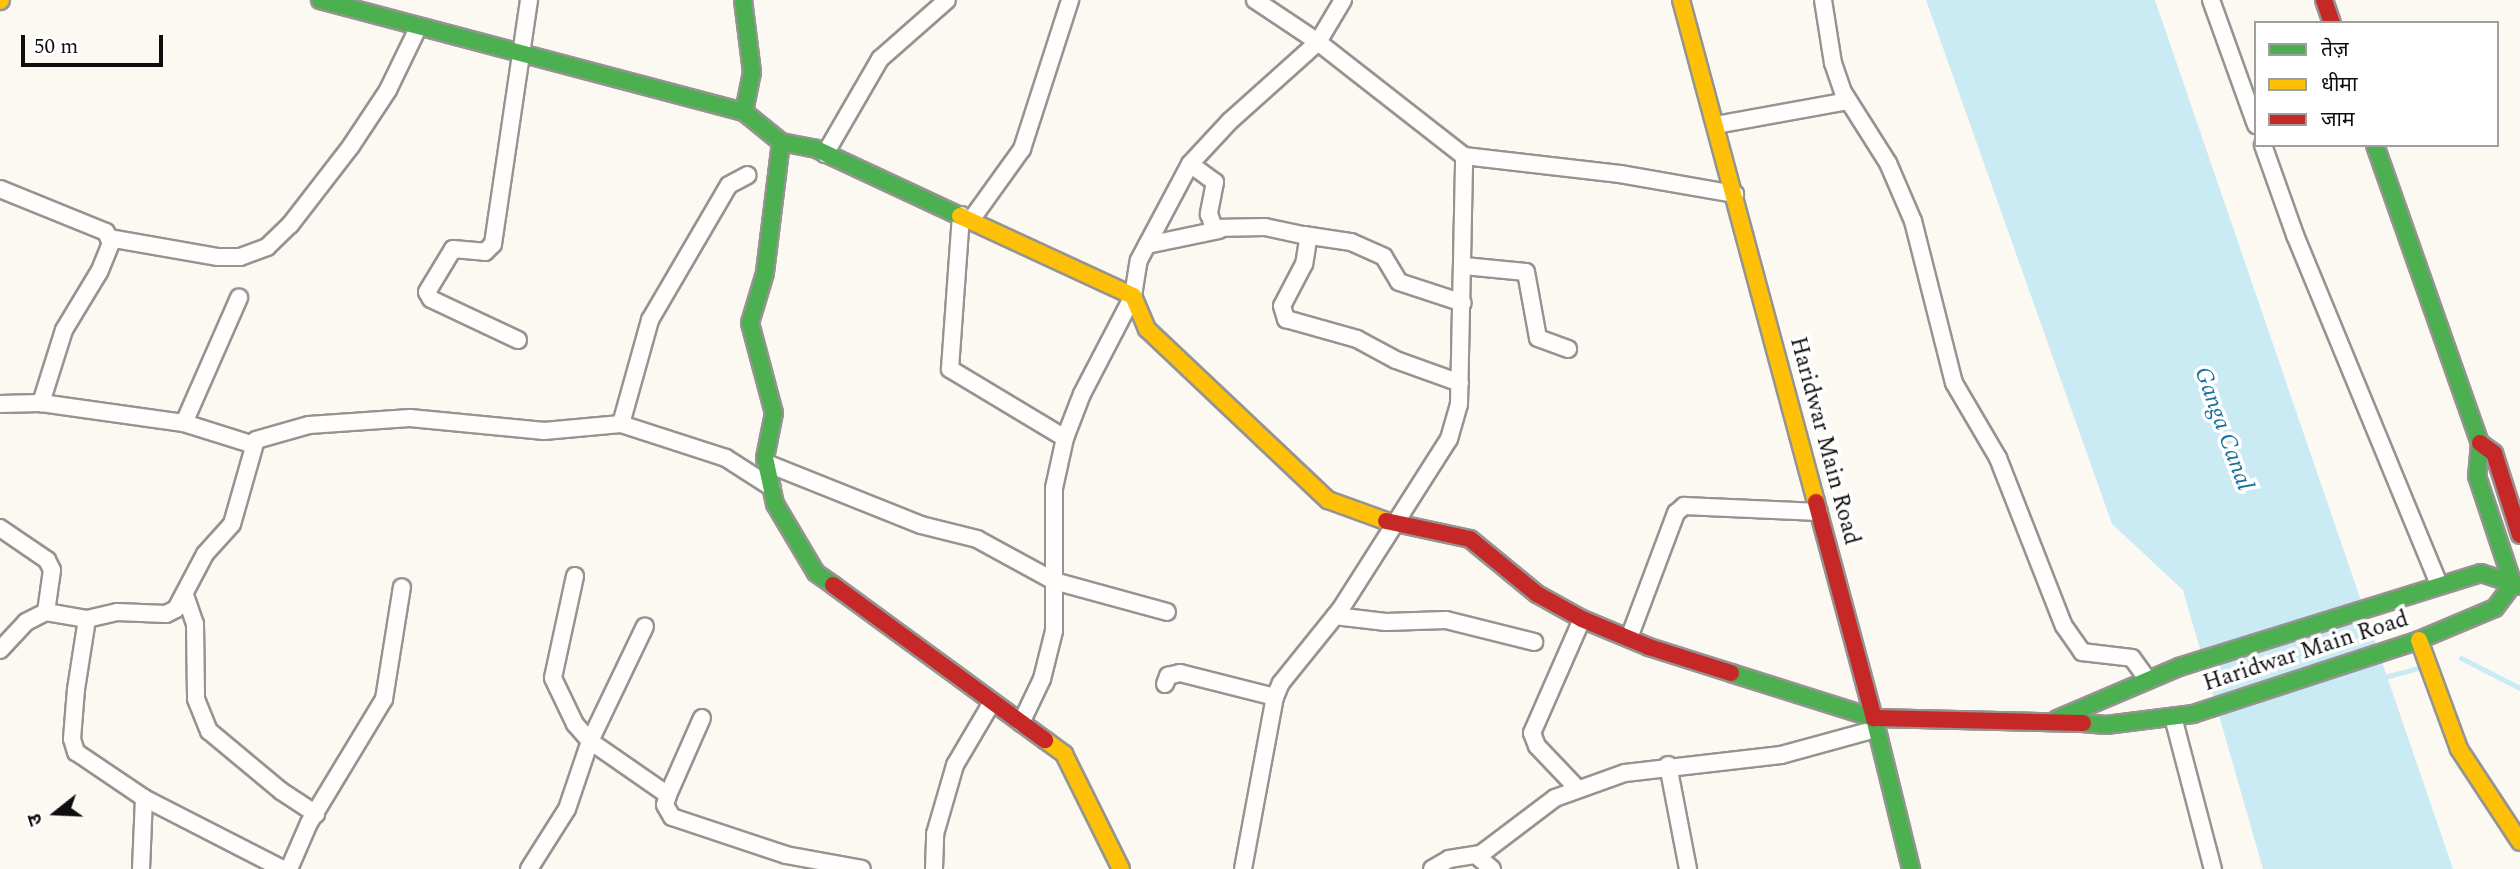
<!DOCTYPE html>
<html>
<head>
<meta charset="utf-8">
<style>
	body { margin:0 }
	#map { position:relative; width:2520px; height:869px; overflow:hidden; background:#fcf9f2; font-family:Spectral,"Noto Sans Devanagari",serif }
	div>[style] { position:absolute }
	.water>* { inset:0; background:#caeaf4 }
	.stream>* { height:5px; margin:-2.5px; padding:0 2.5px; transform-origin:2.5px; border-radius:2.5px; background:#caeaf4 }
	.roads { filter:drop-shadow(2px 0 #959491) drop-shadow(-2px 0 #959491) drop-shadow(0 2px #959491) drop-shadow(0 -2px #959491) }
	.street>* { height:16px; margin:-8px; padding:0 8px; transform-origin:8px; border-radius:8px; background:#fffefd }
	.fast>* { height:16px; margin:-8px; padding:0 8px; transform-origin:8px; border-radius:8px; background:#4caf50 }
	.slow>* { height:16px; margin:-8px; padding:0 8px; transform-origin:8px; border-radius:8px; background:#ffc107 }
	.jam>* { height:16px; margin:-8px; padding:0 8px; transform-origin:8px; border-radius:8px; background:#c62828 }
	span { translate:-50% -50%; white-space:nowrap; text-align:center; line-height:1.15; -webkit-text-stroke:7px #fff; paint-order:stroke }
	.street-label { font-size:23px; color:#0e0e0e }
	.water-label { font-size:24px; color:#1a729d; font-style:italic }
	.legend { position:absolute; left:2254px; top:21px; width:245px; height:126px; box-sizing:border-box; background:#fff; border:2px solid #9f9f9f; margin:0; padding:9px 12px; list-style:none; font-size:21px; color:#0e0e0e }
	.legend li { display:flex; align-items:center; gap:14px; height:35px }
	.legend b { width:35px; border:2px solid #9f9f9f }
	.north { position:absolute; left:21px; top:778px; width:70px; height:70px; -webkit-text-stroke:5px #fff; paint-order:stroke; rotate:252deg; font-size:19px; font-weight:700; line-height:28px; text-align:center; color:#0e0e0e }
	.north::after { content:''; display:block; margin:auto; width:24px; height:32px; background:#0e0e0e; clip-path:polygon(50% 0,100% 100%,50% 72%,0 100%) }
	.scale { position:absolute; left:21px; top:35px; width:142px; height:32px; box-sizing:border-box; border:4px solid #0e0e0e; border-top:0; padding-left:9px; font-size:21px; line-height:24px; white-space:nowrap; color:#0e0e0e; -webkit-text-stroke:5px #fff; paint-order:stroke }
</style>
</head>
<body>
<div id="map">
	<div class="water">
		<div style="clip-path:polygon(1926px 0,2155px 0,2453px 869px,2263px 869px,2183px 590px,2112px 524px)"></div>
	</div>
	<div class="stream">
		<div style="left:2461px;top:658px;width:66px;rotate:27deg"></div>
		<div style="left:2381px;top:678px;width:38px;rotate:-15deg"></div>
	</div>
	<div class="roads">
		<div class="street">
			<div style="left:1255px;top:0;width:76px;rotate:33.7deg"></div>
			<div style="left:1318px;top:42px;width:185px;rotate:38deg"></div>
			<div style="left:1464px;top:156px;width:157px;rotate:6.6deg"></div>
			<div style="left:1620px;top:174px;width:117px;rotate:9.9deg"></div>
			<div style="left:1823px;top:0;width:64px;rotate:81deg"></div>
			<div style="left:1833px;top:63px;width:31px;rotate:71deg"></div>
			<div style="left:1843px;top:92px;width:84px;rotate:57.6deg"></div>
			<div style="left:1888px;top:163px;width:63px;rotate:66.7deg"></div>
			<div style="left:1913px;top:221px;width:167px;rotate:75.8deg"></div>
			<div style="left:1954px;top:383px;width:87px;rotate:59.6deg"></div>
			<div style="left:1998px;top:458px;width:180px;rotate:68.6deg"></div>
			<div style="left:2064px;top:626px;width:32px;rotate:55deg"></div>
			<div style="left:2082px;top:652px;width:50px;rotate:6.8deg"></div>
			<div style="left:2132px;top:658px;width:27px;rotate:54deg"></div>
			<div style="left:2211px;top:0;width:133px;rotate:70.2deg"></div>
			<div style="left:1716px;top:125px;width:134px;rotate:-10.3deg"></div>
			<div style="left:2263px;top:145px;width:96px;rotate:70.4deg"></div>
			<div style="left:2295px;top:235px;width:378px;rotate:67.6deg"></div>
			<div style="left:825px;top:154px;width:110px;rotate:-59.9deg"></div>
			<div style="left:880px;top:59px;width:89px;rotate:-41.4deg"></div>
			<div style="left:1190px;top:164px;width:31px;rotate:36deg"></div>
			<div style="left:1215px;top:182px;width:33px;rotate:101deg"></div>
			<div style="left:1209px;top:214px;width:15px;rotate:70deg"></div>
			<div style="left:1214px;top:228px;width:51px;rotate:-1.1deg"></div>
			<div style="left:1265px;top:227px;width:40px;rotate:12deg"></div>
			<div style="left:1304px;top:235px;width:6px;rotate:51deg"></div>
			<div style="left:1308px;top:240px;width:24px;rotate:99deg"></div>
			<div style="left:1304px;top:264px;width:47px;rotate:117.6deg"></div>
			<div style="left:1282px;top:306px;width:14px;rotate:73deg"></div>
			<div style="left:1286px;top:319px;width:74px;rotate:15.7deg"></div>
			<div style="left:1357px;top:339px;width:44px;rotate:28.3deg"></div>
			<div style="left:1396px;top:360px;width:68px;rotate:19.8deg"></div>
			<div style="left:0;top:189px;width:114px;rotate:22.1deg"></div>
			<div style="left:106px;top:232px;width:12px;rotate:66deg"></div>
			<div style="left:111px;top:243px;width:31px;rotate:112deg"></div>
			<div style="left:99px;top:272px;width:68px;rotate:121.1deg"></div>
			<div style="left:64px;top:330px;width:77px;rotate:107.5deg"></div>
			<div style="left:961px;top:215px;width:154px;rotate:94.1deg"></div>
			<div style="left:950px;top:369px;width:134px;rotate:31deg"></div>
			<div style="left:971px;top:220px;width:87px;rotate:-54.3deg"></div>
			<div style="left:1022px;top:149px;width:157px;rotate:-72.1deg"></div>
			<div style="left:1304px;top:235px;width:48px;rotate:8.5deg"></div>
			<div style="left:1351px;top:242px;width:36px;rotate:24deg"></div>
			<div style="left:1384px;top:257px;width:29px;rotate:59deg"></div>
			<div style="left:1399px;top:282px;width:67px;rotate:18.2deg"></div>
			<div style="left:109px;top:238px;width:111px;rotate:9.9deg"></div>
			<div style="left:218px;top:257px;width:22px"></div>
			<div style="left:240px;top:257px;width:29px;rotate:-20deg"></div>
			<div style="left:267px;top:247px;width:32px;rotate:-44deg"></div>
			<div style="left:290px;top:225px;width:100px;rotate:-52.3deg"></div>
			<div style="left:351px;top:146px;width:67px;rotate:-56.5deg"></div>
			<div style="left:388px;top:90px;width:69px;rotate:-64.2deg"></div>
			<div style="left:1147px;top:245px;width:74px;rotate:-11.8deg"></div>
			<div style="left:1464px;top:266px;width:62px;rotate:5.5deg"></div>
			<div style="left:1526px;top:272px;width:67px;rotate:79.7deg"></div>
			<div style="left:1538px;top:338px;width:32px;rotate:20deg"></div>
			<div style="left:518px;top:340px;width:96px;rotate:-154.8deg"></div>
			<div style="left:431px;top:299px;width:8px;rotate:-120deg"></div>
			<div style="left:427px;top:292px;width:50px;rotate:-58.8deg"></div>
			<div style="left:453px;top:249px;width:32px;rotate:5deg"></div>
			<div style="left:485px;top:252px;width:11px;rotate:-45deg"></div>
			<div style="left:493px;top:244px;width:247px;rotate:-81.6deg"></div>
			<div style="left:0;top:404px;width:41px;rotate:-1.4deg"></div>
			<div style="left:41px;top:403px;width:144px;rotate:8deg"></div>
			<div style="left:184px;top:423px;width:73px;rotate:17.4deg"></div>
			<div style="left:184px;top:423px;width:137px;rotate:-66.3deg"></div>
			<div style="left:621px;top:424px;width:108px;rotate:-74.4deg"></div>
			<div style="left:650px;top:320px;width:156px;rotate:-59.7deg"></div>
			<div style="left:729px;top:185px;width:21px;rotate:-28deg"></div>
			<div style="left:766px;top:463px;width:167px;rotate:21.8deg"></div>
			<div style="left:921px;top:525px;width:58px;rotate:14deg"></div>
			<div style="left:977px;top:539px;width:88px;rotate:28.6deg"></div>
			<div style="left:1054px;top:581px;width:117px;rotate:15.3deg"></div>
			<div style="left:0;top:528px;width:57px;rotate:34.2deg"></div>
			<div style="left:47px;top:560px;width:11px;rotate:63deg"></div>
			<div style="left:52px;top:570px;width:42px;rotate:98.1deg"></div>
			<div style="left:575px;top:576px;width:104px;rotate:102.2deg"></div>
			<div style="left:553px;top:678px;width:51px;rotate:64.4deg"></div>
			<div style="left:575px;top:724px;width:23px;rotate:49deg"></div>
			<div style="left:590px;top:741px;width:95px;rotate:34.7deg"></div>
			<div style="left:668px;top:795px;width:10px;rotate:107deg"></div>
			<div style="left:665px;top:805px;width:14px;rotate:60deg"></div>
			<div style="left:672px;top:817px;width:120px;rotate:18.4deg"></div>
			<div style="left:786px;top:855px;width:77px;rotate:10.4deg"></div>
			<div style="left:185px;top:595px;width:31px;rotate:71deg"></div>
			<div style="left:195px;top:624px;width:75px;rotate:89.2deg"></div>
			<div style="left:196px;top:699px;width:35px;rotate:68deg"></div>
			<div style="left:209px;top:731px;width:94px;rotate:39.8deg"></div>
			<div style="left:281px;top:791px;width:42px;rotate:33.3deg"></div>
			<div style="left:1335px;top:616px;width:51px;rotate:6.7deg"></div>
			<div style="left:1386px;top:622px;width:60px;rotate:-1.9deg"></div>
			<div style="left:1446px;top:620px;width:91px;rotate:14deg"></div>
			<div style="left:87px;top:619px;width:31px;rotate:-13deg"></div>
			<div style="left:117px;top:612px;width:49px;rotate:2.3deg"></div>
			<div style="left:166px;top:614px;width:11px;rotate:-27deg"></div>
			<div style="left:176px;top:609px;width:62px;rotate:-62.2deg"></div>
			<div style="left:205px;top:554px;width:40px;rotate:-48deg"></div>
			<div style="left:232px;top:524px;width:87px;rotate:-74.1deg"></div>
			<div style="left:256px;top:440px;width:55px;rotate:-15.8deg"></div>
			<div style="left:309px;top:425px;width:101px;rotate:-4deg"></div>
			<div style="left:410px;top:418px;width:135px;rotate:5.5deg"></div>
			<div style="left:544px;top:431px;width:77px;rotate:-5.2deg"></div>
			<div style="left:621px;top:424px;width:110px;rotate:17.9deg"></div>
			<div style="left:726px;top:458px;width:54px;rotate:32.8deg"></div>
			<div style="left:1629px;top:638px;width:134px;rotate:-69.4deg"></div>
			<div style="left:1676px;top:513px;width:11px;rotate:-41deg"></div>
			<div style="left:1684px;top:506px;width:135px;rotate:2.5deg"></div>
			<div style="left:0;top:650px;width:38px;rotate:-47deg"></div>
			<div style="left:26px;top:622px;width:22px;rotate:-27deg"></div>
			<div style="left:46px;top:612px;width:42px;rotate:9.7deg"></div>
			<div style="left:87px;top:619px;width:71px;rotate:98.9deg"></div>
			<div style="left:76px;top:689px;width:50px;rotate:94.6deg"></div>
			<div style="left:72px;top:739px;width:14px;rotate:73deg"></div>
			<div style="left:76px;top:752px;width:82px;rotate:34.1deg"></div>
			<div style="left:144px;top:798px;width:156px;rotate:27.1deg"></div>
			<div style="left:1165px;top:684px;width:9px;rotate:-69deg"></div>
			<div style="left:1168px;top:676px;width:12px;rotate:-14deg"></div>
			<div style="left:1180px;top:673px;width:98px;rotate:14.2deg"></div>
			<div style="left:2173px;top:717px;width:157px;rotate:75.3deg"></div>
			<div style="left:1021px;top:723px;width:49px;rotate:-64.5deg"></div>
			<div style="left:1042px;top:679px;width:49px;rotate:-76deg"></div>
			<div style="left:1054px;top:631px;width:143px;rotate:-90deg"></div>
			<div style="left:1054px;top:488px;width:51px;rotate:-77.6deg"></div>
			<div style="left:1065px;top:438px;width:47px;rotate:-68.9deg"></div>
			<div style="left:1082px;top:394px;width:110px;rotate:-62.5deg"></div>
			<div style="left:1133px;top:296px;width:36px;rotate:-81deg"></div>
			<div style="left:1139px;top:260px;width:109px;rotate:-62deg"></div>
			<div style="left:1190px;top:164px;width:59px;rotate:-47.1deg"></div>
			<div style="left:1230px;top:121px;width:118px;rotate:-41.9deg"></div>
			<div style="left:1318px;top:42px;width:49px;rotate:-59.2deg"></div>
			<div style="left:1668px;top:765px;width:106px;rotate:79.1deg"></div>
			<div style="left:1577px;top:788px;width:58px;rotate:-133.6deg"></div>
			<div style="left:1537px;top:746px;width:14px;rotate:-111deg"></div>
			<div style="left:1532px;top:733px;width:124px;rotate:-66.3deg"></div>
			<div style="left:668px;top:795px;width:84px;rotate:-66.2deg"></div>
			<div style="left:1477px;top:856px;width:20px;rotate:41deg"></div>
			<div style="left:141px;top:869px;width:71px;rotate:-87.6deg"></div>
			<div style="left:289px;top:869px;width:50px;rotate:-66.5deg"></div>
			<div style="left:309px;top:823px;width:145px;rotate:-58.8deg"></div>
			<div style="left:384px;top:699px;width:113px;rotate:-80.9deg"></div>
			<div style="left:529px;top:869px;width:71px;rotate:-57.7deg"></div>
			<div style="left:567px;top:809px;width:72px;rotate:-71.3deg"></div>
			<div style="left:590px;top:741px;width:127px;rotate:-64.4deg"></div>
			<div style="left:934px;top:869px;width:35px;rotate:-88deg"></div>
			<div style="left:935px;top:834px;width:72px;rotate:-73.8deg"></div>
			<div style="left:955px;top:765px;width:71px;rotate:-59.5deg"></div>
			<div style="left:1243px;top:869px;width:175px;rotate:-79.5deg"></div>
			<div style="left:1275px;top:697px;width:15px;rotate:-67deg"></div>
			<div style="left:1281px;top:683px;width:94px;rotate:-51.1deg"></div>
			<div style="left:1340px;top:610px;width:203px;rotate:-57.5deg"></div>
			<div style="left:1449px;top:439px;width:36px;rotate:-74deg"></div>
			<div style="left:1459px;top:404px;width:248px;rotate:-88.8deg"></div>
			<div style="left:1432px;top:869px;width:20px;rotate:-30deg"></div>
			<div style="left:1449px;top:859px;width:32px;rotate:-9deg"></div>
			<div style="left:1481px;top:854px;width:93px;rotate:-37.1deg"></div>
			<div style="left:1555px;top:798px;width:74px;rotate:-19.7deg"></div>
			<div style="left:1625px;top:773px;width:157px;rotate:-6.6deg"></div>
			<div style="left:1781px;top:755px;width:98px;rotate:-15.3deg"></div>
		</div>
		<div class="fast">
			<div style="left:320px;top:0;width:439px;rotate:14.8deg"></div>
			<div style="left:744px;top:112px;width:48px;rotate:39deg"></div>
			<div style="left:781px;top:142px;width:36px;rotate:11deg"></div>
			<div style="left:816px;top:149px;width:159px;rotate:25deg"></div>
			<div style="left:743px;top:0;width:73px;rotate:82.9deg"></div>
			<div style="left:752px;top:72px;width:41px;rotate:101.3deg"></div>
			<div style="left:781px;top:142px;width:132px;rotate:97deg"></div>
			<div style="left:765px;top:273px;width:52px;rotate:106.7deg"></div>
			<div style="left:750px;top:323px;width:93px;rotate:75.1deg"></div>
			<div style="left:774px;top:413px;width:46px;rotate:101.3deg"></div>
			<div style="left:765px;top:458px;width:47px;rotate:77.7deg"></div>
			<div style="left:775px;top:504px;width:80px;rotate:59.3deg"></div>
			<div style="left:816px;top:573px;width:21px;rotate:35deg"></div>
			<div style="left:2375px;top:145px;width:316px;rotate:70.6deg"></div>
			<div style="left:2480px;top:443px;width:33px;rotate:95deg"></div>
			<div style="left:2477px;top:476px;width:114px;rotate:71.6deg"></div>
			<div style="left:1731px;top:673px;width:150px;rotate:17.5deg"></div>
			<div style="left:1874px;top:718px;width:155px;rotate:76.2deg"></div>
			<div style="left:2057px;top:719px;width:133px;rotate:-23.1deg"></div>
			<div style="left:2179px;top:667px;width:316px;rotate:-17.3deg"></div>
			<div style="left:2481px;top:573px;width:41px;rotate:18.4deg"></div>
			<div style="left:2083px;top:723px;width:23px;rotate:5deg"></div>
			<div style="left:2106px;top:725px;width:88px;rotate:-7.2deg"></div>
			<div style="left:2193px;top:714px;width:238px;rotate:-18.1deg"></div>
			<div style="left:2419px;top:640px;width:82px;rotate:-22.8deg"></div>
			<div style="left:2495px;top:608px;width:30px;rotate:-53deg"></div>
		</div>
		<div class="slow">
			<div style="left:1681px;top:0;width:520px;rotate:74.95deg"></div>
			<div style="left:0;top:1px;width:1px;rotate:-45deg"></div>
			<div style="left:960px;top:216px;width:191px;rotate:24.8deg"></div>
			<div style="left:1133px;top:296px;width:36px;rotate:67deg"></div>
			<div style="left:1147px;top:329px;width:249px;rotate:43.4deg"></div>
			<div style="left:1328px;top:500px;width:62px;rotate:19.9deg"></div>
			<div style="left:2419px;top:640px;width:116px;rotate:69.8deg"></div>
			<div style="left:2459px;top:749px;width:111px;rotate:56.7deg"></div>
			<div style="left:1045px;top:740px;width:24px;rotate:36deg"></div>
			<div style="left:1064px;top:754px;width:128px;rotate:63.6deg"></div>
		</div>
		<div class="jam">
			<div style="left:2324px;top:0;width:24px;rotate:71deg"></div>
			<div style="left:2480px;top:443px;width:17px;rotate:36deg"></div>
			<div style="left:2494px;top:453px;width:86px;rotate:72.4deg"></div>
			<div style="left:1816px;top:502px;width:224px;rotate:75deg"></div>
			<div style="left:1874px;top:718px;width:209px;rotate:1.4deg"></div>
			<div style="left:1386px;top:521px;width:86px;rotate:12.1deg"></div>
			<div style="left:1470px;top:539px;width:87px;rotate:39.4deg"></div>
			<div style="left:1537px;top:594px;width:51px;rotate:29.1deg"></div>
			<div style="left:1582px;top:619px;width:73px;rotate:22.7deg"></div>
			<div style="left:1649px;top:647px;width:86px;rotate:17.6deg"></div>
			<div style="left:833px;top:585px;width:263px;rotate:36.2deg"></div>
		</div>
	</div>
	<div class="street-label">
		<span style="left:1824px;top:441px;rotate:75deg">Haridwar Main Road</span>
		<span style="left:2306px;top:652px;rotate:-18deg">Haridwar Main Road</span>
	</div>
	<div class="water-label">
		<span style="left:2223px;top:429px;rotate:70deg">Ganga Canal</span>
	</div>
	<ul class="legend">
	<li><b style="height:9px;background:#4caf50"></b>तेज़</li>
	<li><b style="height:9px;background:#ffc107"></b>धीमा</li>
	<li><b style="height:9px;background:#c62828"></b>जाम</li>
	</ul>
	<div class="north">उ</div>
	<div class="scale">50 m</div>
</div>
</body>
</html>
